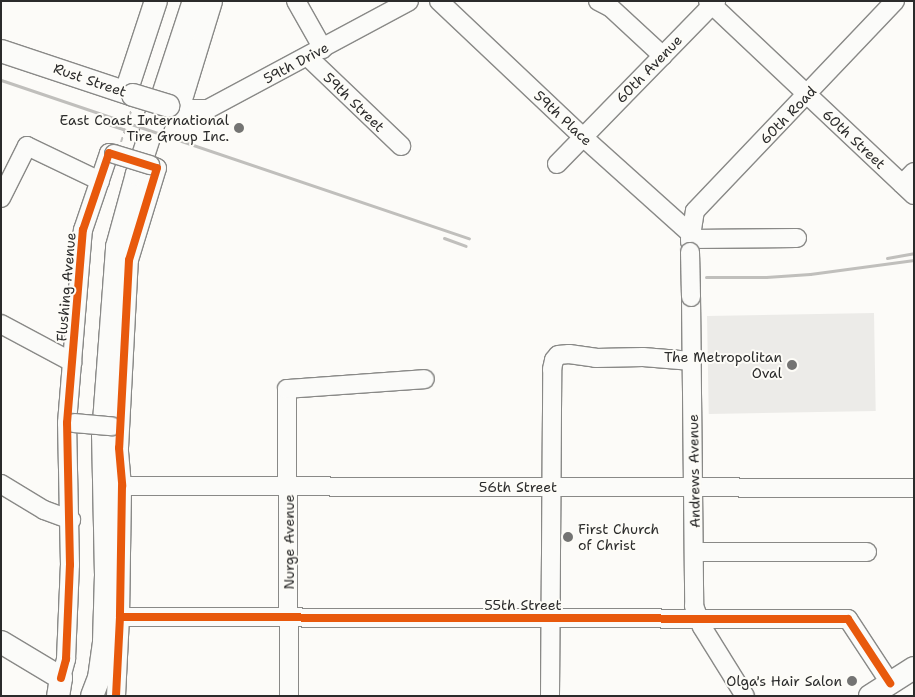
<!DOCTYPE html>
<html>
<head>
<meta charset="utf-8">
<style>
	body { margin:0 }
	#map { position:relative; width:915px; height:697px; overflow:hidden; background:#fcfbf8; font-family:"Shantell Sans",sans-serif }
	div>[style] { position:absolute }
	.green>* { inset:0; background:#ecebe8; transform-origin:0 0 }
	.path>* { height:2px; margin-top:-1px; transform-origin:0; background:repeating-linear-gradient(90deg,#c0bfbc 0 5px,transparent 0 9px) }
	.roads { filter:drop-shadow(1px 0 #898987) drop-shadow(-1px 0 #898987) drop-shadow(0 1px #898987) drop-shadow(0 -1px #898987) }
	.minor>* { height:18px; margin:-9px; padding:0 9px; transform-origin:9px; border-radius:9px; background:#fbfbf9 }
	.major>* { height:22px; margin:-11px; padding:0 11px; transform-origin:11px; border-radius:11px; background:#fbfbf9 }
	.rail>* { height:3px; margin:-1.5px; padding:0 1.5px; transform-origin:1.5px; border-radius:1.5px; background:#c0bfbc }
	.bridges { filter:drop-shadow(1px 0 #898987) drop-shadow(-1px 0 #898987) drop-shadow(0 1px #898987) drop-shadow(0 -1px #898987) }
	.minor-bridge>* { height:18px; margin:-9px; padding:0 9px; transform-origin:9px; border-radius:9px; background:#fbfbf9 }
	.major-bridge>* { height:22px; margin:-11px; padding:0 11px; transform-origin:11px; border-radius:11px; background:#fbfbf9 }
	.cycleway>* { height:8px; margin:-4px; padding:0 4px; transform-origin:4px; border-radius:4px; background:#e8590c }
	.dots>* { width:14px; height:14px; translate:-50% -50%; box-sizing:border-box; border:2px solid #fdfcf7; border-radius:50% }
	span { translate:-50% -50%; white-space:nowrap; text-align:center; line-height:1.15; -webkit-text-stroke:4px #fdfcf7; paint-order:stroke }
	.street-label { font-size:14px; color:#2b2b2b }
	.poi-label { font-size:14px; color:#2b2b2b }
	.right { translate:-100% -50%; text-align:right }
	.left { translate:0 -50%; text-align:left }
	.frame { position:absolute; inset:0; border:2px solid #2b2b2b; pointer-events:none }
</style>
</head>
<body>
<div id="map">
	<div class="green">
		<div style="left:874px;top:313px;width:98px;height:167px;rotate:89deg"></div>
	</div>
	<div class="path">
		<div style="left:121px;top:142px;width:33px;rotate:-72deg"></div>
	</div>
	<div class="roads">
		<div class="minor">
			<div style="left:296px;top:1px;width:55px;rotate:60.6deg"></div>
			<div style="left:439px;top:1px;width:198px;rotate:43.4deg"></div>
			<div style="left:583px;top:137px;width:144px;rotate:41.9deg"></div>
			<div style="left:598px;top:1px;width:13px;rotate:27deg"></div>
			<div style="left:610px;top:7px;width:72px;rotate:42.8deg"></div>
			<div style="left:708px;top:1px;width:283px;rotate:43.3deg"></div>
			<div style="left:308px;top:57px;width:129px;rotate:43.7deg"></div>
			<div style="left:178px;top:109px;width:30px"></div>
			<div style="left:208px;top:109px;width:228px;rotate:-28.2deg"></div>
			<div style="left:557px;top:164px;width:228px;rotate:-45.7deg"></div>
			<div style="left:902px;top:184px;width:17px;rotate:-45deg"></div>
			<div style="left:1px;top:198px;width:58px;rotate:-63.4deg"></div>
			<div style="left:27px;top:146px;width:81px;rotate:25.6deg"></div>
			<div style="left:690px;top:239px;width:107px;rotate:-0.5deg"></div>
			<div style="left:690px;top:242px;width:31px;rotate:-81deg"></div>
			<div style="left:695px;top:211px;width:290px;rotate:-46.4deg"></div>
			<div style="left:691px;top:297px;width:309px;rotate:89.4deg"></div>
			<div style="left:694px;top:606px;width:22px;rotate:69deg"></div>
			<div style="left:702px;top:627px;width:81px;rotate:58.1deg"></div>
			<div style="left:1px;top:324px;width:81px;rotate:28.2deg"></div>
			<div style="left:1px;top:484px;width:50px;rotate:31.2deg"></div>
			<div style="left:44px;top:510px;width:29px;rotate:20deg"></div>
			<div style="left:122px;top:486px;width:792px;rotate:0.14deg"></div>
			<div style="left:695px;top:552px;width:172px"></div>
			<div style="left:120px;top:617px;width:728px;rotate:0.16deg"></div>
			<div style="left:848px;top:619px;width:77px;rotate:56.7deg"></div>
			<div style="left:61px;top:678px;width:20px;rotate:-75deg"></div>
			<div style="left:66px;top:659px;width:94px;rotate:-87.6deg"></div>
			<div style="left:70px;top:565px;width:142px;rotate:-91.2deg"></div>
			<div style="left:67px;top:423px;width:194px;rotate:-85.3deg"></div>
			<div style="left:83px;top:230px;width:81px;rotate:-71.3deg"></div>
			<div style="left:109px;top:153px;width:5px;rotate:11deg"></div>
			<div style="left:116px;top:696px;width:79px;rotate:-87.1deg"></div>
			<div style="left:120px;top:617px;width:131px;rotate:-89.1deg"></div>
			<div style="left:122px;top:486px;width:38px;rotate:-95deg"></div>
			<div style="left:119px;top:448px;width:188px;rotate:-87deg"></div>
			<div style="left:129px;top:260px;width:96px;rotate:-73.1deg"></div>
			<div style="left:157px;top:168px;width:8px;rotate:-157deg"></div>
			<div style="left:289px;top:696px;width:307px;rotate:-90.4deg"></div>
			<div style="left:287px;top:389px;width:138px;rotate:-4.1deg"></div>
			<div style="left:550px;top:696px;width:327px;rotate:-89.6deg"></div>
			<div style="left:552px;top:369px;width:9px;rotate:-77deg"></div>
			<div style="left:554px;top:360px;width:6px;rotate:-51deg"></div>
			<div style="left:558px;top:355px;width:11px;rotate:-5deg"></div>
			<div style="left:569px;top:354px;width:27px;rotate:8deg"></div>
			<div style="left:596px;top:358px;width:47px;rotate:-1.2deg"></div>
			<div style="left:643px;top:357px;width:49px;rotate:4.7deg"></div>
		</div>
		<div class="major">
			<div style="left:1px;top:51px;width:139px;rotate:18.4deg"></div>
			<div style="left:126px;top:92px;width:96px;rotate:-71.8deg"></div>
			<div style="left:168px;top:106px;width:10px;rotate:17deg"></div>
			<div style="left:178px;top:109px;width:113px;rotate:-73deg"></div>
			<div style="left:1px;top:642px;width:70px;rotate:31deg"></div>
			<div style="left:61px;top:678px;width:18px;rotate:99deg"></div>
			<div style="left:92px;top:696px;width:19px;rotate:-69deg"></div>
			<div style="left:99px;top:678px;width:36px;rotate:-82deg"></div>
			<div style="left:104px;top:642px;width:67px;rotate:-88.3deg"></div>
			<div style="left:106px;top:575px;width:140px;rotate:-91.2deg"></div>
			<div style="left:103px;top:435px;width:189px;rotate:-85.7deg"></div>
			<div style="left:117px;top:247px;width:76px;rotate:-74.7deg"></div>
			<div style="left:137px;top:174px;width:182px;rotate:-71.8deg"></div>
			<div style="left:870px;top:696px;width:52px;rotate:-32.5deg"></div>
		</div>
	</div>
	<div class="rail">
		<div style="left:1px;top:80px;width:494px;rotate:18.7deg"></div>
		<div style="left:105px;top:123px;width:43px;rotate:18.9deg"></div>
		<div style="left:444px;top:238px;width:23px;rotate:20deg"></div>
		<div style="left:887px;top:258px;width:27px;rotate:-10deg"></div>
		<div style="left:706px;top:277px;width:60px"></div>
		<div style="left:766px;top:277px;width:44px;rotate:-3.9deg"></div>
		<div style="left:810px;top:274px;width:105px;rotate:-7.7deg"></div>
	</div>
	<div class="bridges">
		<div class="minor-bridge">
			<div style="left:114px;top:154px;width:38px;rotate:17deg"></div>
			<div style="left:690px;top:252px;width:45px;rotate:88.7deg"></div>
			<div style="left:74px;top:423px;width:38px;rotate:5deg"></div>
		</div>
		<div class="major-bridge">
			<div style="left:133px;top:95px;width:37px;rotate:17deg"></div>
		</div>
	</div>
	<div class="cycleway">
		<div style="left:120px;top:617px;width:728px;rotate:0.16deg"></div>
		<div style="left:848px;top:619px;width:77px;rotate:56.7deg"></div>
		<div style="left:61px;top:678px;width:20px;rotate:-75deg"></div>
		<div style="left:66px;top:659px;width:94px;rotate:-87.6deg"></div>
		<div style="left:70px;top:565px;width:142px;rotate:-91.2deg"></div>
		<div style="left:67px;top:423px;width:194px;rotate:-85.3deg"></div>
		<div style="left:83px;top:230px;width:81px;rotate:-71.3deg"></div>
		<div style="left:109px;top:153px;width:50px;rotate:17.4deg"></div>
		<div style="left:157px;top:168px;width:96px;rotate:106.9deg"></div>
		<div style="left:129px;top:260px;width:188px;rotate:93deg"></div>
		<div style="left:119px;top:448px;width:38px;rotate:85deg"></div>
		<div style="left:122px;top:486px;width:131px;rotate:90.9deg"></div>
		<div style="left:120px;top:617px;width:79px;rotate:92.9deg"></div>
	</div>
	<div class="dots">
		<div style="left:239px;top:128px;background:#747473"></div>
		<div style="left:792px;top:365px;background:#747473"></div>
		<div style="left:568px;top:537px;background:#747473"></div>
		<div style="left:852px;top:681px;background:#747473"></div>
	</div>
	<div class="street-label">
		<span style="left:296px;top:63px;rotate:-28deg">59th Drive</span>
		<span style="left:649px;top:69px;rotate:-46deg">60th Avenue</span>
		<span style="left:90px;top:80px;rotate:19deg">Rust Street</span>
		<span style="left:354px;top:102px;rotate:44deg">59th Street</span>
		<span style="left:788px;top:115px;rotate:-46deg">60th Road</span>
		<span style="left:563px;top:118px;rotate:43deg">59th Place</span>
		<span style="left:854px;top:139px;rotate:43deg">60th Street</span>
		<span style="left:66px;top:287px;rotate:-85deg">Flushing Avenue</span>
		<span style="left:694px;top:471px;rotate:-91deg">Andrews Avenue</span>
		<span style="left:518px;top:487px">56th Street</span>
		<span style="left:289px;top:542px;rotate:-90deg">Nurge Avenue</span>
		<span style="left:523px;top:605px">55th Street</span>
	</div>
	<div class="poi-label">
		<span class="right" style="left:229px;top:128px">East Coast International<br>Tire Group Inc.</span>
		<span class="right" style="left:782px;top:365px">The Metropolitan<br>Oval</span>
		<span class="left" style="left:578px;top:537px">First Church<br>of Christ</span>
		<span class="right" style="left:842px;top:681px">Olga's Hair Salon</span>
	</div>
	<div class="frame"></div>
</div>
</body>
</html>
